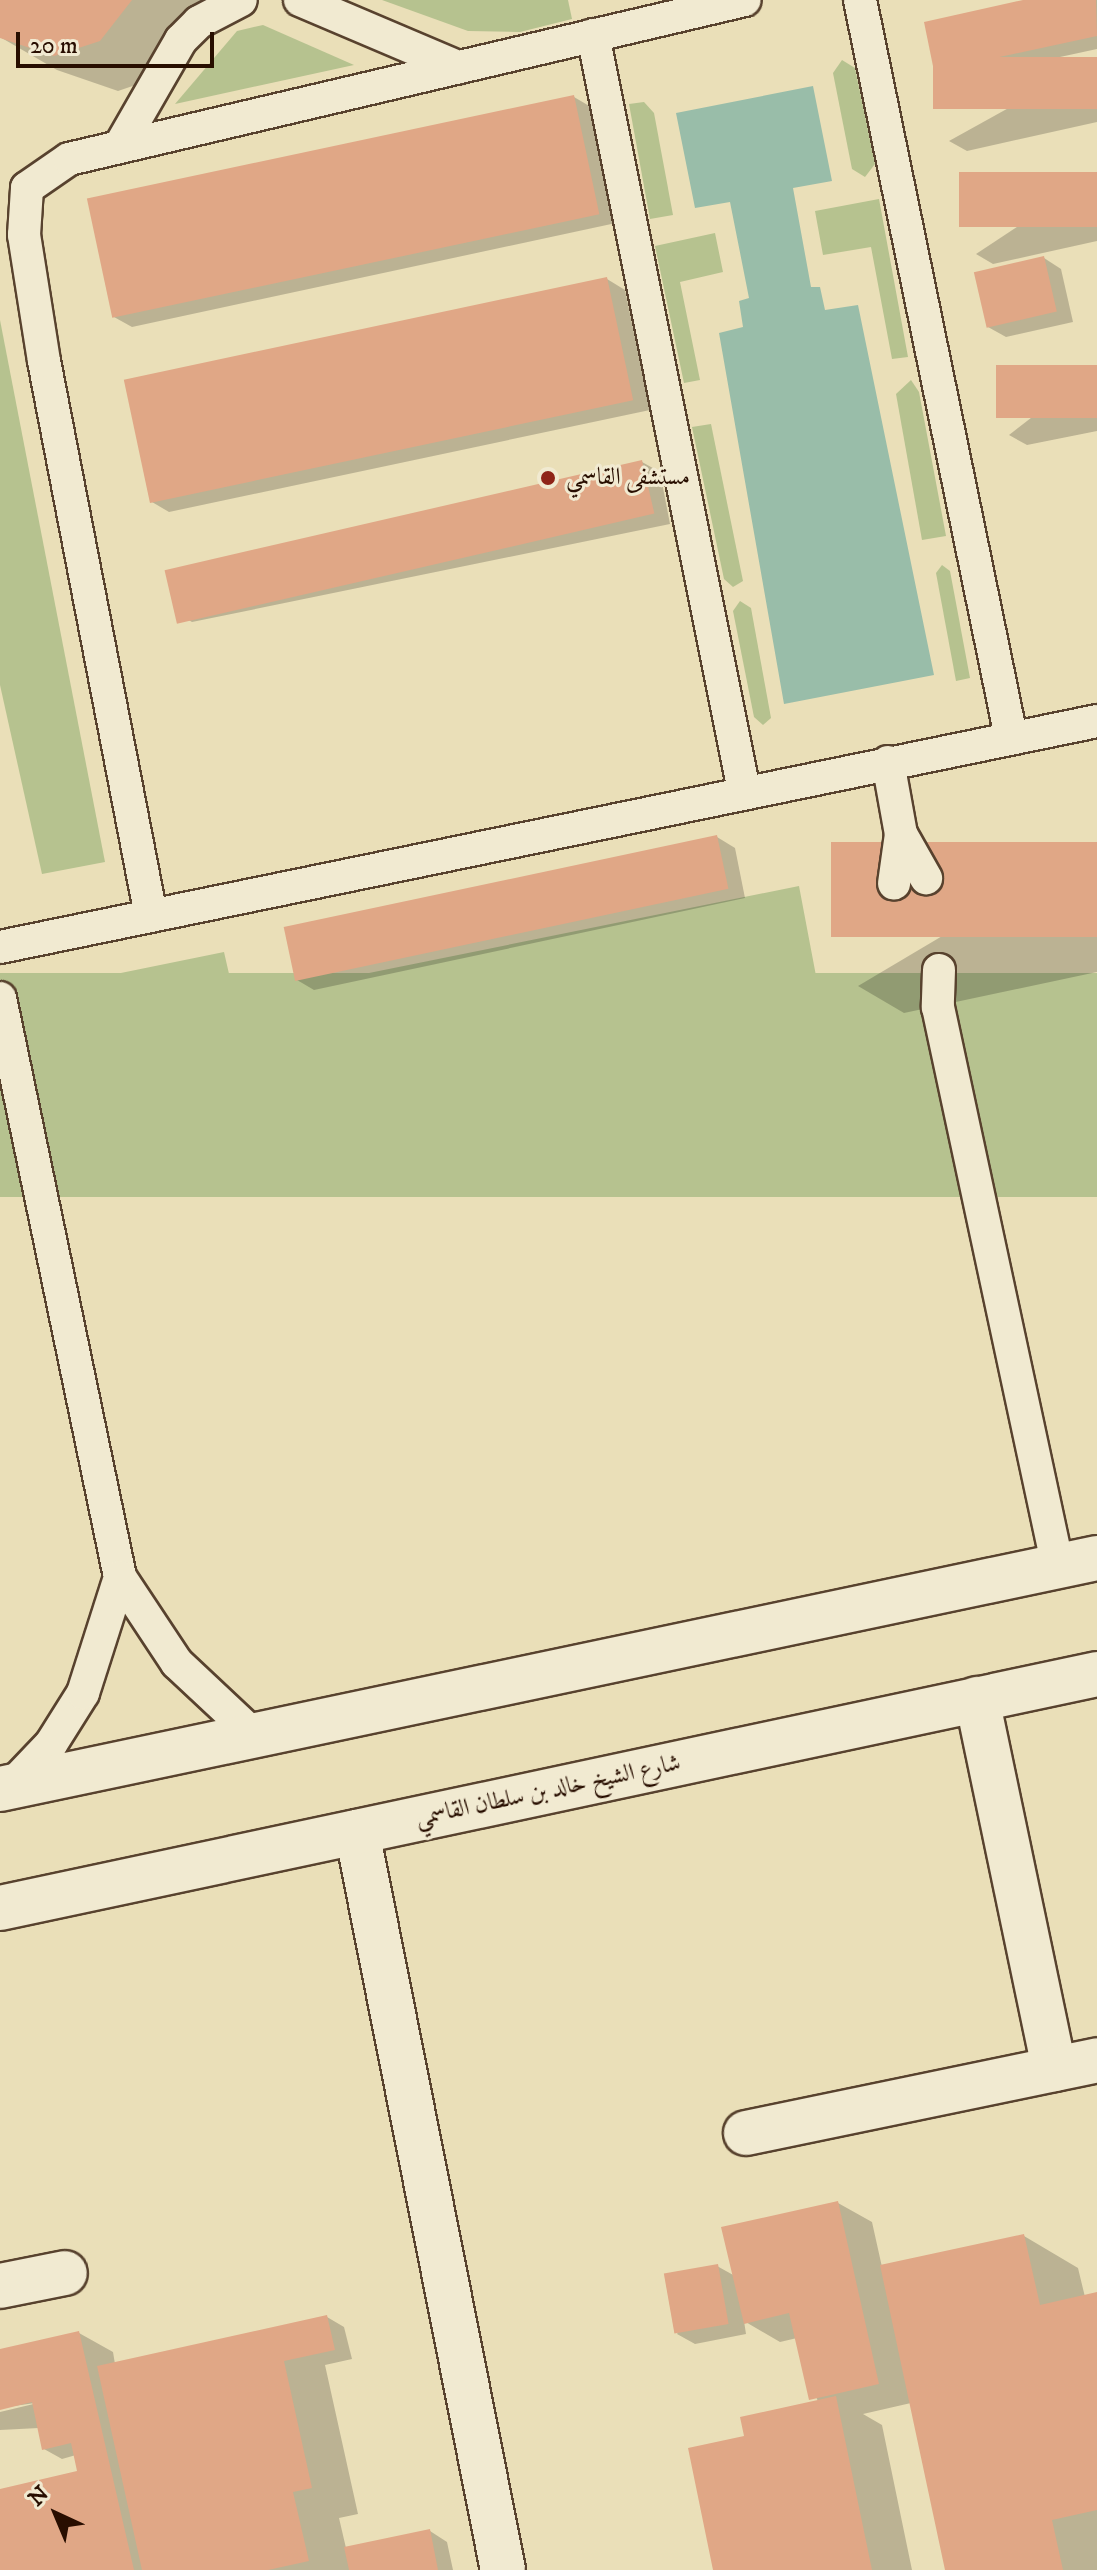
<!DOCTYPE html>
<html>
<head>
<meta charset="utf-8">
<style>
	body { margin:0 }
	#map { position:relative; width:1097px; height:2570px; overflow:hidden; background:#eadfb8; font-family:"IM FELL DW Pica",Amiri,serif }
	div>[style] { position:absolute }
	.green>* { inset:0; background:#b6c28f; transform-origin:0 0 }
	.water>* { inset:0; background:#99bda9 }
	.shadow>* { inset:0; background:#0003 }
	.building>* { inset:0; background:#e0a786; transform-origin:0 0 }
	.roads { filter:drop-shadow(2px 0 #58422e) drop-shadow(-2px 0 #58422e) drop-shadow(0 2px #58422e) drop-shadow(0 -2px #58422e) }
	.lane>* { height:32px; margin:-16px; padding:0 16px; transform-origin:16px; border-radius:16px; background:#f1ead1 }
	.street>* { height:44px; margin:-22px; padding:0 22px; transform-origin:22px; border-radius:22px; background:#f1ead1 }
	.secondary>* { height:44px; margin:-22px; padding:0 22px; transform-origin:22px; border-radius:22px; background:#f1ead1 }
	.dots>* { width:22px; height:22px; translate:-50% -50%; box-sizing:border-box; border:4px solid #f1ead1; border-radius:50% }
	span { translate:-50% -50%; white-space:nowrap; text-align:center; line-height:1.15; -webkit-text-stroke:6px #f1ead1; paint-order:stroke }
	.poi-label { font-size:24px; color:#280e00 }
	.left { translate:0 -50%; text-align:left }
	.street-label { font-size:24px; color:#280e00 }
	.north { position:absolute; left:16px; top:2474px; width:80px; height:80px; -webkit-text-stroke:6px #f1ead1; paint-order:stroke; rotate:316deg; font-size:22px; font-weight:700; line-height:32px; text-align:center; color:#280e00 }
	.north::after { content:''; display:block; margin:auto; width:28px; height:36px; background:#280e00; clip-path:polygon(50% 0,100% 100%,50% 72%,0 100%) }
	.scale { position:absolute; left:16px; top:32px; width:198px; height:36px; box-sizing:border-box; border:4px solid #280e00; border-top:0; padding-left:10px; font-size:24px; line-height:28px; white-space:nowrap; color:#280e00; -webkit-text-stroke:6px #f1ead1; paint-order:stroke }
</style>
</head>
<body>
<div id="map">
	<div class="green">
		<div style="clip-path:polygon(382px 0,568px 0,572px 19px,520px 32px,468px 31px)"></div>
		<div style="clip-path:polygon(263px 25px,354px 65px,175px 104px,237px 31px)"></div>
		<div style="clip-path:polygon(842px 60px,855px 68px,875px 164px,865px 177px,852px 169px,833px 73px)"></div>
		<div style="clip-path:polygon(644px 102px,654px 113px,673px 215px,650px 219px,629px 104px)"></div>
		<div style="clip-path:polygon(879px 199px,908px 357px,892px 359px,871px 247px,823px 255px,815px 211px)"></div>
		<div style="clip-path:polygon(715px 233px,723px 272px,680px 282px,700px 380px,684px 383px,655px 246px)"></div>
		<div style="clip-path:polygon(0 320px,105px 862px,42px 874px,0 685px)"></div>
		<div style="clip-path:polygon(911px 380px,919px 392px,946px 536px,922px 540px,896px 394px)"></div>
		<div style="clip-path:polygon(711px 424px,743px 581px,733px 587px,724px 579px,692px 427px)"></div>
		<div style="clip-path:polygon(942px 565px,950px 571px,970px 678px,956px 681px,936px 573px)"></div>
		<div style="clip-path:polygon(740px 601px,751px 608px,771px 718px,763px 725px,754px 717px,733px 611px)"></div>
		<div style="clip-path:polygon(799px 886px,824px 1018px,93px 1168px,57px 986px,224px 952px,235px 1000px)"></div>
		<div style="left:1097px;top:973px;width:224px;height:1122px;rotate:90deg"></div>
	</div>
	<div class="water">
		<div style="clip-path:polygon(813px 86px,832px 181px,793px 188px,811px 287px,820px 287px,825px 310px,858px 305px,934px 675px,784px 704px,719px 333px,743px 327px,739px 301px,749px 298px,730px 202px,695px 208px,676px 113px)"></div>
	</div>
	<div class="shadow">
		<div style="clip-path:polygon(0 0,201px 0,193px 39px,162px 76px,118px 91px,57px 70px,0 37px)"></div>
		<div style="clip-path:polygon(1033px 0,1097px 0,1097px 49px,954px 80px,936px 70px)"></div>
		<div style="clip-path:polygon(1097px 59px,1097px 122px,967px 151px,949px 141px)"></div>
		<div style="clip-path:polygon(574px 97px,591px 107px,616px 223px,132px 327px,114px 317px)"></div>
		<div style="clip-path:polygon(1097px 174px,1097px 241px,993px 264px,976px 254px)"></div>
		<div style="clip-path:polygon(1044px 258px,1061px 269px,1073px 322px,1006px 337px,988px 327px)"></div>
		<div style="clip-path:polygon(607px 279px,625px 290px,650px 410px,169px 512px,152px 502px)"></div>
		<div style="clip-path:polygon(1097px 367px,1097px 431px,1027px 445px,1009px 435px)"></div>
		<div style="clip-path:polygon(642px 462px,660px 472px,670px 524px,192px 622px,175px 612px)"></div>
		<div style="clip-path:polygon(717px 837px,735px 848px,745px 898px,314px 990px,297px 980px)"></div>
		<div style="clip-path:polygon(1097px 844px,1097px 972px,904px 1013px,858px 986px)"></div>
		<div style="clip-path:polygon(838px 2203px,872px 2222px,882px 2267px,1024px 2236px,1078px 2268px,1085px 2297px,1097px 2294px,1097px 2570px,947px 2570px,911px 2403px,863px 2414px,882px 2425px,912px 2570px,715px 2570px,747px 2438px,818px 2402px,797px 2338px,780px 2342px,744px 2321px,746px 2334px,695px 2344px,677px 2334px,717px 2266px,735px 2276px)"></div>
		<div style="clip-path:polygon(327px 2317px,344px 2327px,352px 2359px,325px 2365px,358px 2514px,339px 2518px,346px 2548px,430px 2531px,447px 2542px,453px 2570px,0 2570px,0 2491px,83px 2472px,76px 2455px,62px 2459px,44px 2449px,39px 2428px,0 2430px,0 2412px,42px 2402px,0 2408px,0 2351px,79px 2333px,113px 2352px,115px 2364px)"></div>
	</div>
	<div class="building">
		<div style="clip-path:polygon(0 0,132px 0,100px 41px,54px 56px,0 38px)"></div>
		<div style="clip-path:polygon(1023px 0,1096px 0,1097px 36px,934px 71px,924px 22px)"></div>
		<div style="left:1097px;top:57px;width:52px;height:164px;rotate:90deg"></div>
		<div style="left:574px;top:95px;width:122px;height:498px;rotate:78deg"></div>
		<div style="left:1097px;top:172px;width:55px;height:138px;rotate:90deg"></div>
		<div style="left:1044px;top:256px;width:57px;height:72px;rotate:77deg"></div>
		<div style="left:607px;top:277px;width:126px;height:494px;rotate:78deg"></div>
		<div style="left:1097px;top:365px;width:53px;height:101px;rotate:90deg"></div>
		<div style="left:642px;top:460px;width:55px;height:490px;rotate:77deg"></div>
		<div style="left:717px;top:835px;width:55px;height:443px;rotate:78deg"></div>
		<div style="left:1097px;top:842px;width:95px;height:266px;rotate:90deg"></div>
		<div style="clip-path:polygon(838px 2201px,879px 2384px,809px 2400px,789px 2313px,744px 2324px,721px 2227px)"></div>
		<div style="clip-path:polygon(1024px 2234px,1040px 2305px,1097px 2292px,1097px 2510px,1052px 2520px,1063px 2570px,945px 2570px,880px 2265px)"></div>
		<div style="left:718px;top:2264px;width:61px;height:55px;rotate:80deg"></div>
		<div style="clip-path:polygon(327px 2315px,335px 2350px,284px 2361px,312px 2488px,293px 2492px,309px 2561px,268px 2570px,142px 2570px,97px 2366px)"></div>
		<div style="clip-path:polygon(79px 2331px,134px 2570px,0 2570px,0 2489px,77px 2471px,71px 2443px,42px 2450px,32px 2402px,0 2410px,0 2349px)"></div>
		<div style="clip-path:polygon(836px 2396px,872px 2570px,713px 2570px,688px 2448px,744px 2436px,740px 2417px)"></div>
		<div style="clip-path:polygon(430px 2529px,438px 2570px,349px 2570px,344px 2547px)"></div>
	</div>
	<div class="roads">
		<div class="lane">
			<div style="left:300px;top:0;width:172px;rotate:23deg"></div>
			<div style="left:860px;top:0;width:752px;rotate:78.42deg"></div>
			<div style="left:593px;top:35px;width:771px;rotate:78.7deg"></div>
			<div style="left:120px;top:146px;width:122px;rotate:-60.1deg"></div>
			<div style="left:181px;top:40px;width:25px;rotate:-45deg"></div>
			<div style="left:199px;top:22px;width:47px;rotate:-27.6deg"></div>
			<div style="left:888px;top:762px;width:73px;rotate:79.8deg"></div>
			<div style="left:901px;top:834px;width:50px;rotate:98deg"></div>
			<div style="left:901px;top:834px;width:51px;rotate:60.4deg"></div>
			<div style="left:151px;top:916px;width:565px;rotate:-100.91deg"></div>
			<div style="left:44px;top:361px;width:128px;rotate:-99deg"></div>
			<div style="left:24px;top:235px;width:47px;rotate:-86.3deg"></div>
			<div style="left:27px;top:188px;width:51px;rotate:-34.6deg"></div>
			<div style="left:69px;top:159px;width:694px;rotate:-13.24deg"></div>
			<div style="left:0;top:947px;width:1120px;rotate:-11.64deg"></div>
			<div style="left:939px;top:970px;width:37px;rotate:92deg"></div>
			<div style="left:938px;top:1007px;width:573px;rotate:77.91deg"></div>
			<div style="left:0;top:998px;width:591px;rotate:78.29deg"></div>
			<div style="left:120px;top:1577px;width:103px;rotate:56.5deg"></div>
			<div style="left:177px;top:1663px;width:104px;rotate:43.1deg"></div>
			<div style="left:9px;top:1788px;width:61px;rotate:-46.3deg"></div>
			<div style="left:51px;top:1744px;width:60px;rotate:-57.9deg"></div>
			<div style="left:83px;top:1693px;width:122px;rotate:-72.3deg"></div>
		</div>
		<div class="street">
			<div style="left:977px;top:1699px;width:378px;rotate:78.2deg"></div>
			<div style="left:357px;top:1832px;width:752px;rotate:78.81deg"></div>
			<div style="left:746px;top:2133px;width:359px;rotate:-11.7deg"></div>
			<div style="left:0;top:2286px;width:66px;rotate:-11.3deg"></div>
		</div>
		<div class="secondary">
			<div style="left:0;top:1789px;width:1121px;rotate:-11.89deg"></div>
			<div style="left:0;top:1908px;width:1122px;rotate:-12.04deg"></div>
		</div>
	</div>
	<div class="dots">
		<div style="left:548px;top:478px;background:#8f2418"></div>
	</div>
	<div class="poi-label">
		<span class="left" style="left:566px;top:478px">مستشفى القاسمي</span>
	</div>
	<div class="street-label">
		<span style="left:548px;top:1791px;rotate:-12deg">شارع الشيخ خالد بن سلطان القاسمي</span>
	</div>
	<div class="north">N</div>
	<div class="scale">20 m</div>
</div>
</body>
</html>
